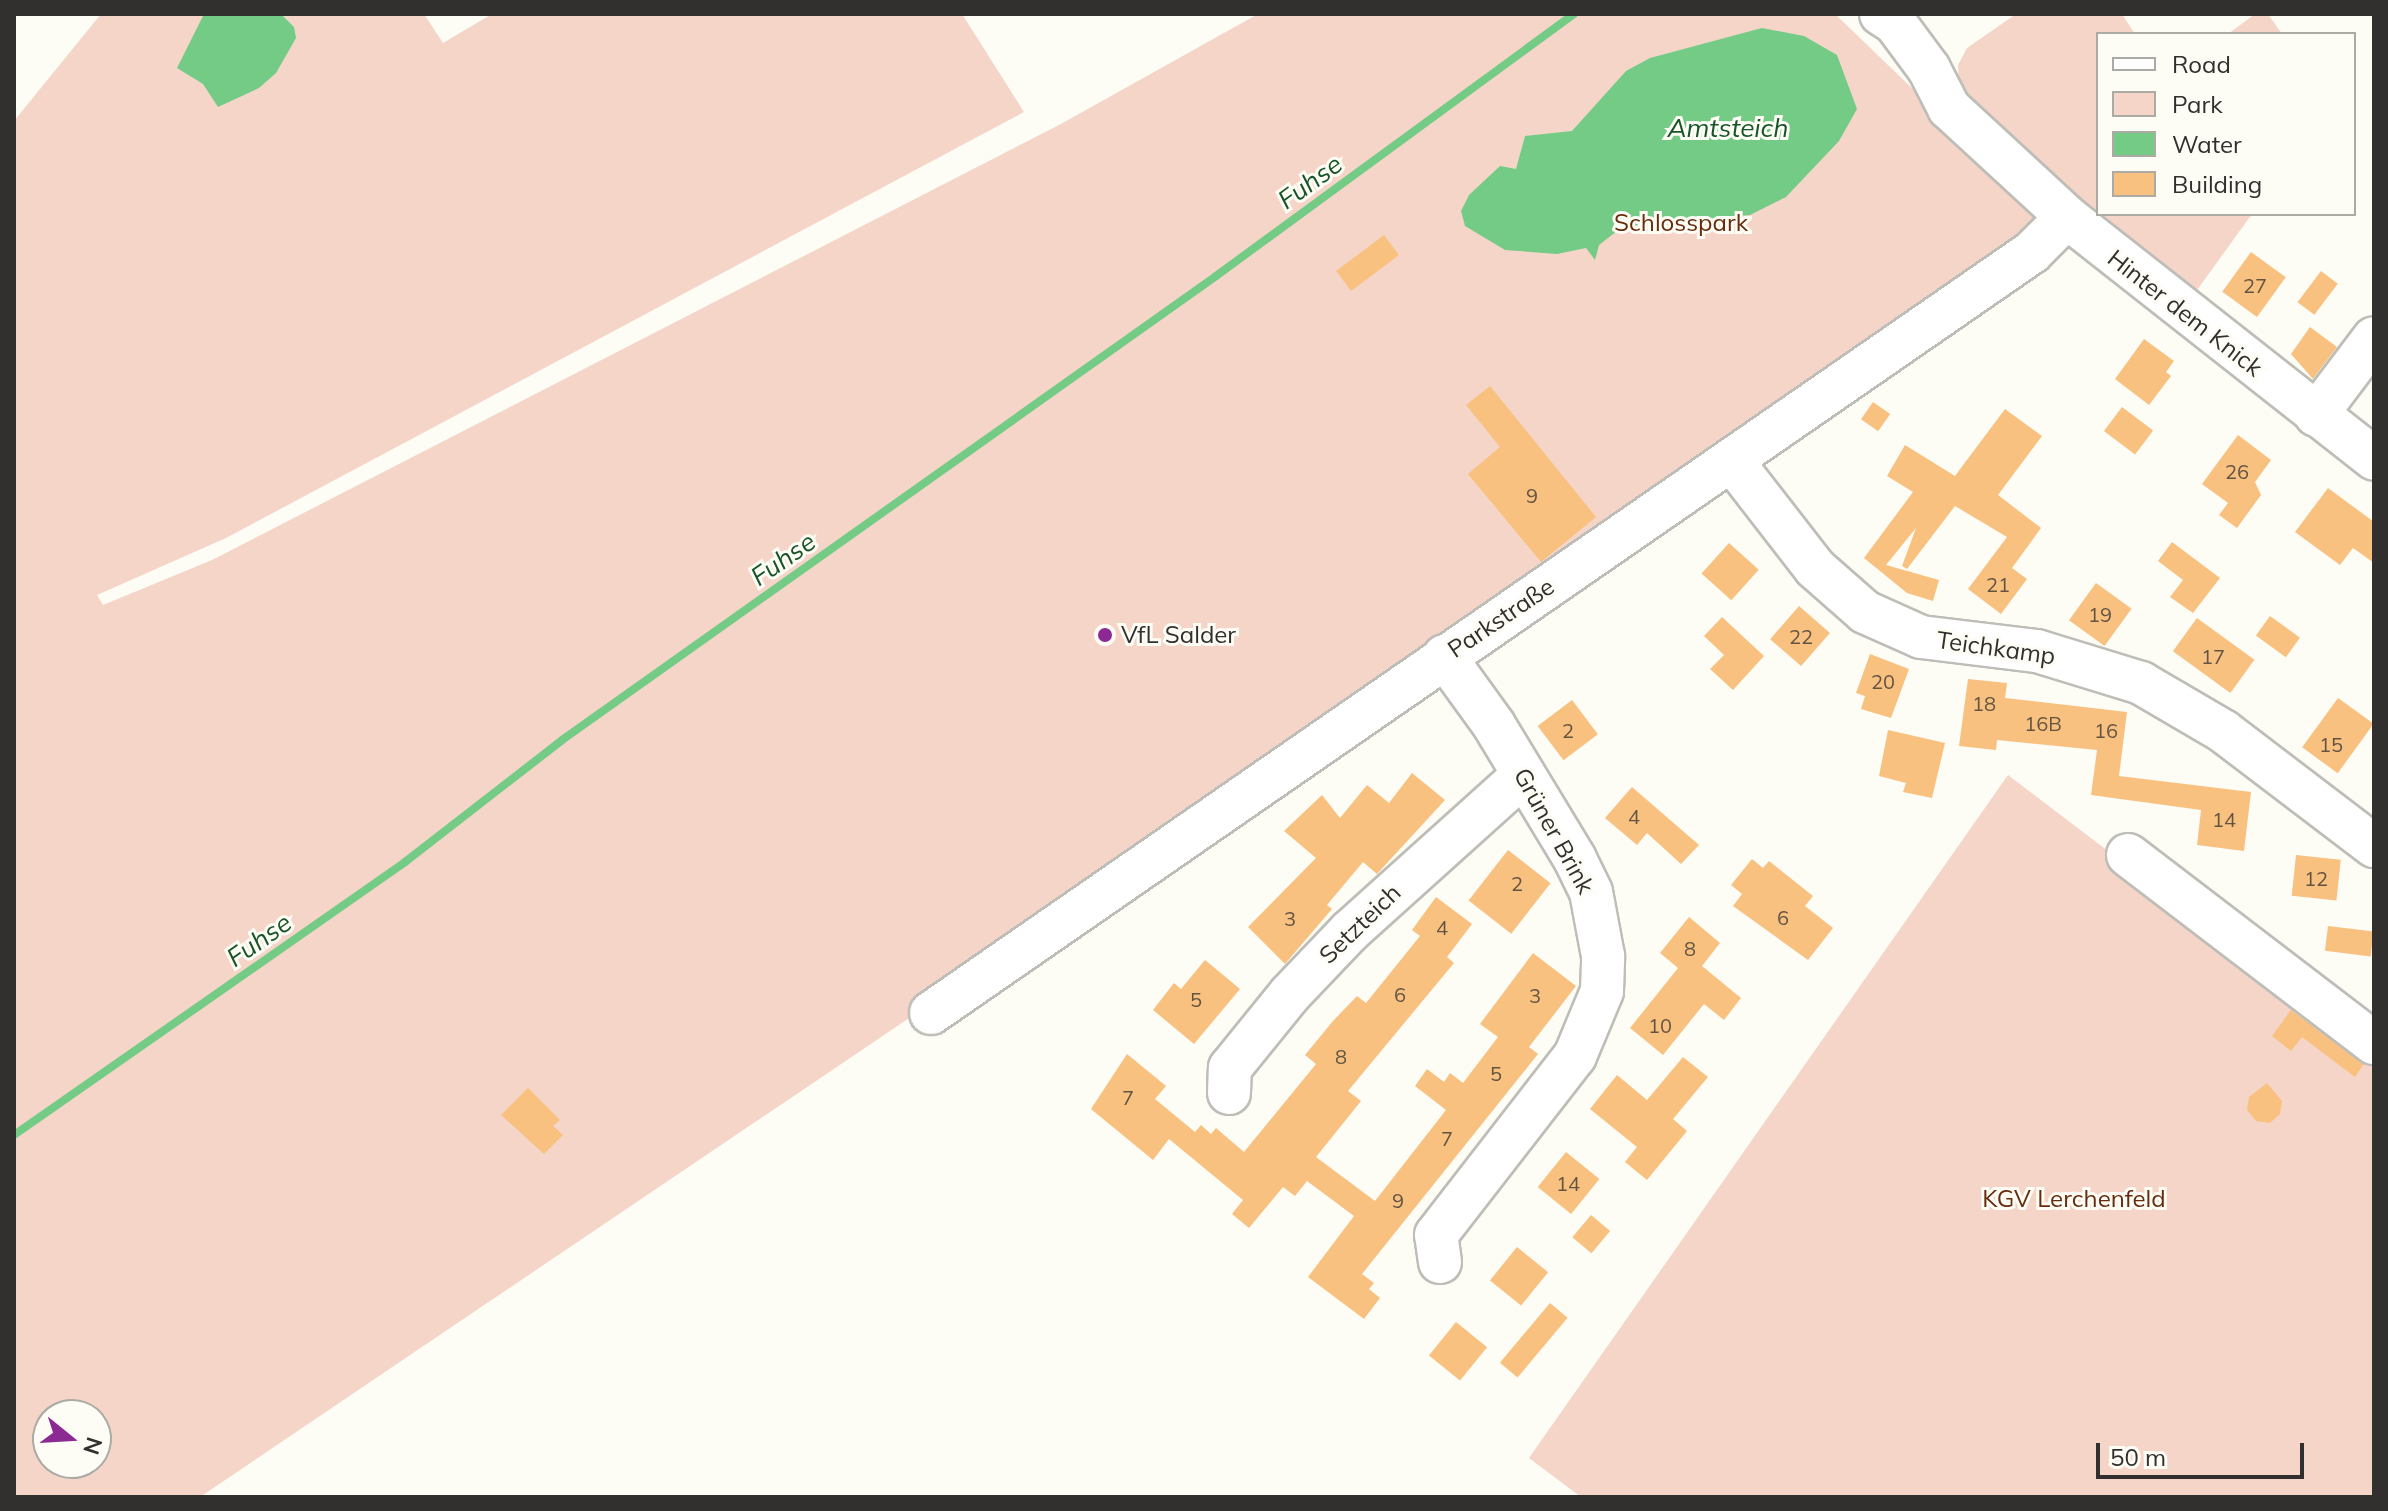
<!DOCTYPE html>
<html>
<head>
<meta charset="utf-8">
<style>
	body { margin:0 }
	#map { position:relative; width:2388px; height:1511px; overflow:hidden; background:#fdfcf5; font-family:Mulish,sans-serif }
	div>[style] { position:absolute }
	.green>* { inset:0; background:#f5d5c8 }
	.water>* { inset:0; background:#73cb86 }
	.stream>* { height:8px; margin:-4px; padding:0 4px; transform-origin:4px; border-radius:4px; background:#73cb86 }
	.building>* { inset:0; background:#f9c180; transform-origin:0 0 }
	.roads { filter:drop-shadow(2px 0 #bebdb7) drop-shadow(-2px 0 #bebdb7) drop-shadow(0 2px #bebdb7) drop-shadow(0 -2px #bebdb7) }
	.minor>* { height:42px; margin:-21px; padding:0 21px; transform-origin:21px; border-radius:21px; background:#fff }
	.dots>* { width:22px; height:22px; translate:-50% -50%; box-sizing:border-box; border:4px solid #fdfcf5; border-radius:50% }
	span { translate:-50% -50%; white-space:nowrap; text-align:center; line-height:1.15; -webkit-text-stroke:6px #fdfcf5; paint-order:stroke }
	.number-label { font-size:20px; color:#635442 }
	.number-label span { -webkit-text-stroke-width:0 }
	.park-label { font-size:24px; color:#672b0d }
	.street-label { font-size:24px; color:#31302e }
	.poi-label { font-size:24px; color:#31302e }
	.left { translate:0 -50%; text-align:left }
	.water-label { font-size:26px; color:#175529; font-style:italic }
	.frame { position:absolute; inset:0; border:16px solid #31302e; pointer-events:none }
	.legend { position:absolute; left:2096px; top:32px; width:260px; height:184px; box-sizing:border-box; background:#fdfcf5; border:2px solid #abaaa5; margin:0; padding:10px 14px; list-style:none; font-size:24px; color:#31302e }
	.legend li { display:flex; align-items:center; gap:16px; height:40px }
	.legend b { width:40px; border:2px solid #abaaa5 }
	.north { position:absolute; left:32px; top:1399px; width:80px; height:80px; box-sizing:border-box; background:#fdfcf5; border:2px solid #abaaa5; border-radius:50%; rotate:108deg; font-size:22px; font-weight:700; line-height:32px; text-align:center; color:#31302e }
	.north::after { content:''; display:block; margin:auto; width:28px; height:36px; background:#8b2a93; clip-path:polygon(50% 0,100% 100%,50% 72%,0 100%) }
	.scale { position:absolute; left:2096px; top:1443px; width:208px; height:36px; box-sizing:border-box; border:4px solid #31302e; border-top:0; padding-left:10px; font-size:24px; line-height:28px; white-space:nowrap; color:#31302e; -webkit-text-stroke:6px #fdfcf5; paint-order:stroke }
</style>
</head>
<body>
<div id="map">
	<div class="green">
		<div style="clip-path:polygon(evenodd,101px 14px,424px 14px,443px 43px,492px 14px,962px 14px,1024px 112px,226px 538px,97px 595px,103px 605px,212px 560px,1059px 125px,1258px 14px,1835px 14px,2017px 189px,2034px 215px,2031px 231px,924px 1008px,200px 1497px,14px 1497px,14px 121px,101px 14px,48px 1415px,96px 1415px,96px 1463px,48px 1463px,48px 1415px)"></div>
		<div style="clip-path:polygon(2016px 14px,2122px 14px,2135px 34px,2098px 34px,2098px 214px,2252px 214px,2192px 297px,2022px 153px,1959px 87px,1958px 65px,1967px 48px)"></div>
		<div style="clip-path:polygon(2255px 14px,2268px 14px,2282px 34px,2228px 34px)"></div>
		<div style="clip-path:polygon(2008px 775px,2374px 1053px,2374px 1497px,1581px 1497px,1529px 1458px)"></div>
	</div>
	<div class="water">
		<div style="clip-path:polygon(204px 14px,281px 14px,294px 27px,296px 38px,276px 73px,259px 88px,218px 107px,203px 84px,177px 68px)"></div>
		<div style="clip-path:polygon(1762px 28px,1804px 36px,1837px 55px,1857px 109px,1839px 141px,1786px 197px,1750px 215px,1641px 224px,1617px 231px,1599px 245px,1595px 260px,1586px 248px,1557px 254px,1505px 250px,1465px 226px,1461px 211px,1469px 195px,1500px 166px,1516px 169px,1525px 136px,1572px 131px,1626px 71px,1650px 58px)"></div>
	</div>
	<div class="stream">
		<div style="left:14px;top:1135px;width:477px;rotate:-34.9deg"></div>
		<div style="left:405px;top:862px;width:199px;rotate:-37.8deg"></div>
		<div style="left:562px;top:740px;width:802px;rotate:-35.35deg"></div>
		<div style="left:1216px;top:276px;width:444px;rotate:-36.2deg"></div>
	</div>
	<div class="building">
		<div style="left:1384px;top:235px;width:25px;height:60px;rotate:53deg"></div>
		<div style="left:2251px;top:252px;width:43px;height:49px;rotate:36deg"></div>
		<div style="left:2321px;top:271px;width:21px;height:39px;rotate:37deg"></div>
		<div style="clip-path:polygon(2310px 327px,2337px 347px,2313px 379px,2291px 354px)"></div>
		<div style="clip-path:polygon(2144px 339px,2174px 361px,2166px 372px,2171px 376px,2149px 405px,2115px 379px)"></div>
		<div style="clip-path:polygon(1490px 386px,1596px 517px,1541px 562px,1468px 474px,1500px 447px,1466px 405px)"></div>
		<div style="left:1873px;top:402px;width:21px;height:21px;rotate:35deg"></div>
		<div style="left:2122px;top:407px;width:39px;height:30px;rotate:37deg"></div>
		<div style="clip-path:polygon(2005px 409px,2042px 436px,1998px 495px,2041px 528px,2012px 568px,2027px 579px,2001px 614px,1968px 589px,2007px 537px,1955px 506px,1907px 569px,1902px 566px,1916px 528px,1886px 565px,1939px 580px,1933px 601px,1907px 593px,1864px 558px,1913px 492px,1887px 476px,1905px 445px,1955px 476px)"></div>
		<div style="clip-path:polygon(2238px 435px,2271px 460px,2255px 482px,2261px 495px,2237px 528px,2219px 515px,2228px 503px,2202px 484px)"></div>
		<div style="clip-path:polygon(2328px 488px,2374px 522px,2374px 563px,2353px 548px,2340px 565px,2295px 532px)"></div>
		<div style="clip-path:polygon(2172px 542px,2220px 578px,2193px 613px,2170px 597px,2183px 580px,2158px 561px)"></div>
		<div style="left:1729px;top:543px;width:40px;height:41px;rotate:42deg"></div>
		<div style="left:2096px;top:583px;width:44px;height:46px;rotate:36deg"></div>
		<div style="left:1799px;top:606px;width:41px;height:44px;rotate:41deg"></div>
		<div style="left:2270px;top:616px;width:37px;height:24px;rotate:36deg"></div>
		<div style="clip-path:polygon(1722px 617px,1764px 656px,1733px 690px,1710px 669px,1724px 655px,1704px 636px)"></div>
		<div style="left:2197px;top:618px;width:71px;height:41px;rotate:36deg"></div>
		<div style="clip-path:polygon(1870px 654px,1909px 669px,1891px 718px,1861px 709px,1865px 696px,1856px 693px)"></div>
		<div style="clip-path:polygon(1968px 679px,2007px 683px,2005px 698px,2127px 712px,2119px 776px,2251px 792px,2244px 851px,2197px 845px,2201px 810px,2091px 795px,2097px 750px,1997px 740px,1996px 750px,1959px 746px)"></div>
		<div style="left:2338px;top:698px;width:44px;height:61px;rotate:36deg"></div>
		<div style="left:1572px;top:700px;width:43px;height:43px;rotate:53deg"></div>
		<div style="clip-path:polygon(1888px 730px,1945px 743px,1932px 798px,1903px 792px,1906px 783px,1879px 776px)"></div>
		<div style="clip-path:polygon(1412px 773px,1445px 800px,1377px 874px,1363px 862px,1327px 905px,1332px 909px,1285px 964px,1248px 927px,1316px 858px,1284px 831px,1322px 795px,1340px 818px,1367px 785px,1389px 803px)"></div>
		<div style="clip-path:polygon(1632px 787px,1699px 845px,1681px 864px,1647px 833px,1637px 845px,1605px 818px)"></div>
		<div style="left:1508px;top:850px;width:54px;height:64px;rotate:38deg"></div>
		<div style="left:2296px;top:855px;width:45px;height:41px;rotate:6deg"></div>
		<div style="clip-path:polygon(1752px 859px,1763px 868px,1769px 861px,1813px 896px,1805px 906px,1833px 928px,1808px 960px,1733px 906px,1742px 894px,1731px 885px)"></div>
		<div style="clip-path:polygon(1436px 897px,1472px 924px,1447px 957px,1454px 963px,1348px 1091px,1361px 1101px,1316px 1157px,1375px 1201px,1446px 1110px,1415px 1086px,1427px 1069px,1444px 1082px,1450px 1073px,1463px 1083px,1498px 1037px,1480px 1024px,1533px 953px,1576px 986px,1529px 1047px,1538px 1054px,1362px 1274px,1374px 1283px,1369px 1289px,1380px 1298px,1364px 1319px,1308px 1277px,1354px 1216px,1307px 1181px,1295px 1196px,1283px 1187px,1249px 1228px,1232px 1214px,1243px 1200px,1169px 1139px,1153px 1160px,1091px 1109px,1127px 1054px,1166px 1086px,1155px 1099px,1195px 1132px,1201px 1125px,1211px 1134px,1216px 1128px,1244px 1152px,1316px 1064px,1305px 1055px,1333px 1021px,1357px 996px,1366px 1003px,1420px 936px,1412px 930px)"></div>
		<div style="clip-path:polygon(1689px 917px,1720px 943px,1702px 966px,1741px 998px,1724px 1020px,1704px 1004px,1663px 1055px,1630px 1028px,1678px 968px,1660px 953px)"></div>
		<div style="left:2328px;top:926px;width:46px;height:25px;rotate:7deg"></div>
		<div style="clip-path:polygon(1205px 960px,1240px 989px,1194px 1044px,1153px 1010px,1174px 983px,1181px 989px)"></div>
		<div style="clip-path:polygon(2291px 1010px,2364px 1064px,2355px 1077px,2302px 1037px,2291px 1051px,2272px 1036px)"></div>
		<div style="clip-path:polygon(1683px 1057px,1708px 1077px,1673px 1119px,1687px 1131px,1647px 1180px,1625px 1162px,1637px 1147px,1590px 1109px,1617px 1075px,1647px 1100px)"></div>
		<div style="clip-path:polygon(2267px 1083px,2282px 1101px,2280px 1114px,2270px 1123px,2256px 1121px,2247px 1110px,2249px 1097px)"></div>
		<div style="clip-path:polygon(528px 1088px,560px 1120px,553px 1126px,563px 1135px,544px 1154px,501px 1115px)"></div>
		<div style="left:1566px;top:1152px;width:43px;height:45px;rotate:39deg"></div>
		<div style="left:1591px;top:1215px;width:25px;height:29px;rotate:40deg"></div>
		<div style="left:1517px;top:1247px;width:40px;height:43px;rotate:39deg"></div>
		<div style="left:1550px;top:1303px;width:23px;height:78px;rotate:40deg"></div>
		<div style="left:1456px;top:1322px;width:40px;height:43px;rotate:39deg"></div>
	</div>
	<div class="roads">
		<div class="minor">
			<div style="left:1881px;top:14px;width:17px;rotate:33deg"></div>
			<div style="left:1895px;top:23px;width:57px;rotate:53.5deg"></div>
			<div style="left:1929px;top:69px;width:44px;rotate:62.9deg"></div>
			<div style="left:1949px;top:108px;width:161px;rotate:42.7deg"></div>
			<div style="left:2067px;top:217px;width:391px;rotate:38.2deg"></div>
			<div style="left:2316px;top:415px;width:96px;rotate:-53deg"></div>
			<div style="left:1732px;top:461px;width:135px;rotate:52.2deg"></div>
			<div style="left:1815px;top:568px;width:67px;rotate:41.3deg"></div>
			<div style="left:1865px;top:612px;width:61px;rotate:24.1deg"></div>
			<div style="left:1921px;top:637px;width:117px;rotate:6.9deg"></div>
			<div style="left:2037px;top:651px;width:109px;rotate:17.1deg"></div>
			<div style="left:2141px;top:683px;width:95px;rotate:30.3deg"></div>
			<div style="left:2223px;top:731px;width:190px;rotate:37.3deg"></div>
			<div style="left:2128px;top:855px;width:310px;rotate:37.4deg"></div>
			<div style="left:931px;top:1013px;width:1338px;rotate:-34.65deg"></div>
			<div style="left:2032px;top:252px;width:49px;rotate:-45deg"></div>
			<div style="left:1229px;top:1093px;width:25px;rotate:-88deg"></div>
			<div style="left:1230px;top:1068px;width:95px;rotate:-51deg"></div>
			<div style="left:1290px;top:994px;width:87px;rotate:-46.4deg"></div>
			<div style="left:1350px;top:931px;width:233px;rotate:-42deg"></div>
			<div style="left:1440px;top:1262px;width:27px;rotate:-98deg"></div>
			<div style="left:1436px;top:1235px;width:227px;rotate:-52.2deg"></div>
			<div style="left:1575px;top:1056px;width:70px;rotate:-67.4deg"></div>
			<div style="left:1602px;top:991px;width:35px;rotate:-88deg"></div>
			<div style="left:1603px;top:956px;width:65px;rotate:-100.6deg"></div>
			<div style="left:1591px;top:892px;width:37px;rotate:-116deg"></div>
			<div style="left:1575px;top:859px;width:157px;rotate:-121.2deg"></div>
			<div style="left:1494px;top:725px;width:85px;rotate:-125.9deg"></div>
		</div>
	</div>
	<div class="dots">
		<div style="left:1105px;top:635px;background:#8b2a93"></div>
	</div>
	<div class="number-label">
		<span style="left:2255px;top:285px">27</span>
		<span style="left:2237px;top:471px">26</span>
		<span style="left:1532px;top:495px">9</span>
		<span style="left:1998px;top:584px">21</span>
		<span style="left:2100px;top:614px">19</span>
		<span style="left:1801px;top:636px">22</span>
		<span style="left:2213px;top:656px">17</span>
		<span style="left:1883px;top:681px">20</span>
		<span style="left:1984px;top:703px">18</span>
		<span style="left:2043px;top:723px">16B</span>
		<span style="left:1568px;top:730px">2</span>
		<span style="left:2106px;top:730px">16</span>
		<span style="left:2331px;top:744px">15</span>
		<span style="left:1634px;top:816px">4</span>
		<span style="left:2224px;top:819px">14</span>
		<span style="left:2316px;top:878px">12</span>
		<span style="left:1517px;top:883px">2</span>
		<span style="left:1783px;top:917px">6</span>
		<span style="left:1290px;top:918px">3</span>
		<span style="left:1442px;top:927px">4</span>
		<span style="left:1690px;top:948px">8</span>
		<span style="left:1400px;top:994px">6</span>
		<span style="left:1535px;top:995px">3</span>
		<span style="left:1196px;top:999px">5</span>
		<span style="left:1660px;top:1025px">10</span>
		<span style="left:1341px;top:1056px">8</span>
		<span style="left:1496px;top:1073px">5</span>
		<span style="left:1128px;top:1097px">7</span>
		<span style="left:1447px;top:1138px">7</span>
		<span style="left:1568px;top:1183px">14</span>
		<span style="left:1398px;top:1200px">9</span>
	</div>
	<div class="park-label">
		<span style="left:1681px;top:223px">Schlosspark</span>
		<span style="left:2074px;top:1199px">KGV Lerchenfeld</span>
	</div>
	<div class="street-label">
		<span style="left:2185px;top:313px;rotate:38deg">Hinter dem Knick</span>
		<span style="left:1501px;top:618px;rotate:-34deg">Parkstraße</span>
		<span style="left:1996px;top:648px;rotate:8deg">Teichkamp</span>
		<span style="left:1554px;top:831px;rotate:61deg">Grüner Brink</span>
		<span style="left:1360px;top:924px;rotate:-44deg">Setzteich</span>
	</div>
	<div class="poi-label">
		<span class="left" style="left:1121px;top:635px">VfL Salder</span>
	</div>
	<div class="water-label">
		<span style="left:1728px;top:128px">Amtsteich</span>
		<span style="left:1310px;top:182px;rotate:-36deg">Fuhse</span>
		<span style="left:783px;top:559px;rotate:-35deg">Fuhse</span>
		<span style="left:259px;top:940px;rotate:-35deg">Fuhse</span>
	</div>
	<div class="frame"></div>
	<ul class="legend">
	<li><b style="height:10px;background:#fff"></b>Road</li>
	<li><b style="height:22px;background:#f5d5c8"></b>Park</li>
	<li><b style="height:22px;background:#73cb86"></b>Water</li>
	<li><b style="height:22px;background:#f9c180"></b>Building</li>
	</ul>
	<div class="north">N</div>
	<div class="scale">50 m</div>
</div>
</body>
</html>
